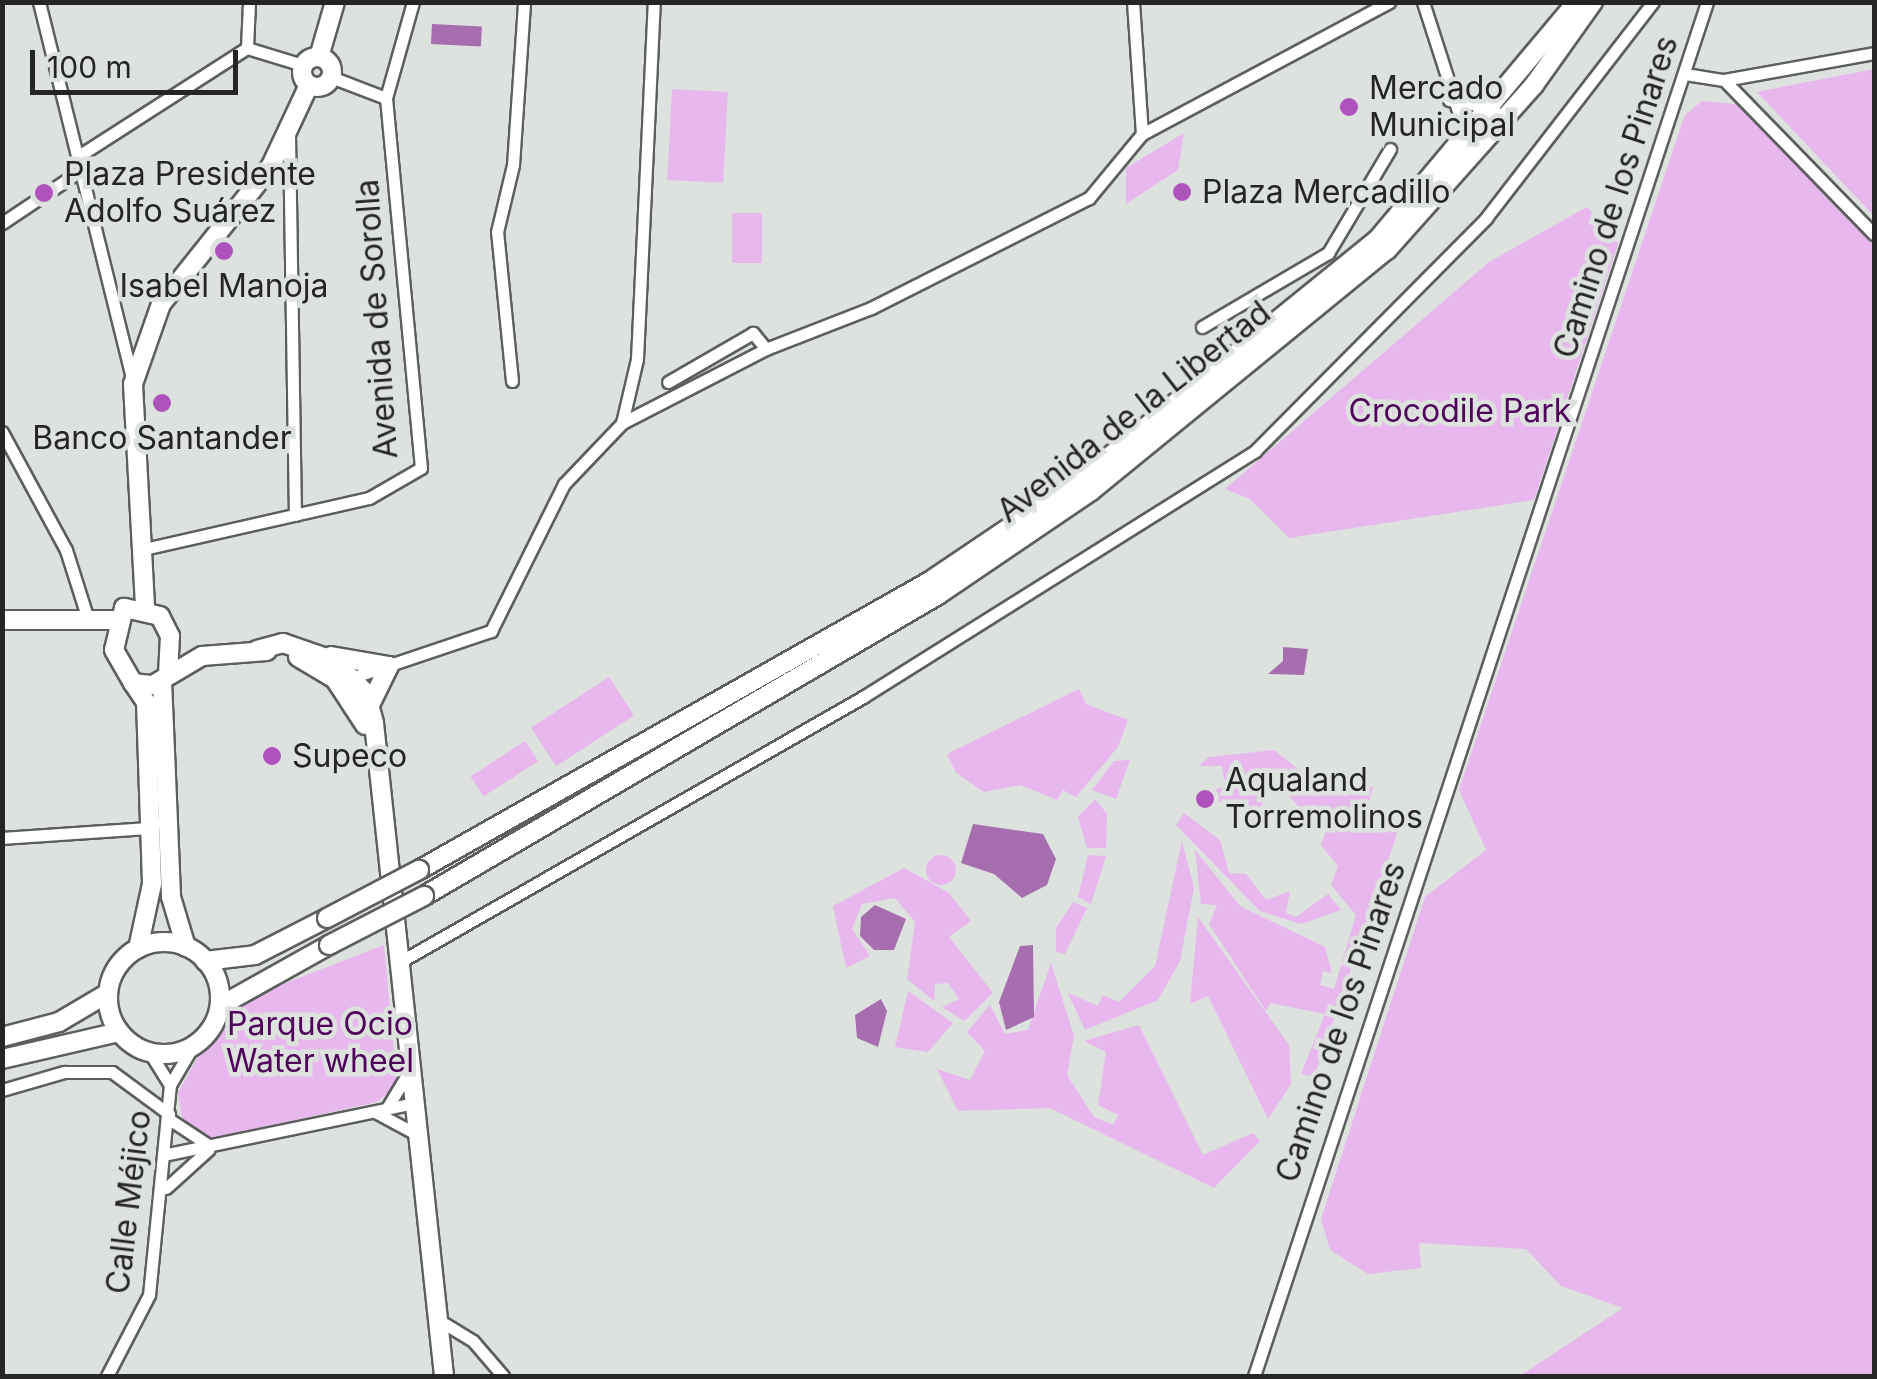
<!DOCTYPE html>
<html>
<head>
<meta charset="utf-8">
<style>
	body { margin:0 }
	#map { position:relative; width:1877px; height:1379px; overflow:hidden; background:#dee2df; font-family:Inter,sans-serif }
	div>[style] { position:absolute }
	.green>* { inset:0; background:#e7b7ee; transform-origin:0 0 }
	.round { border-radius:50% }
	.water>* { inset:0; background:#a66eae; transform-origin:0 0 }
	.roads { filter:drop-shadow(2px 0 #5c5f5d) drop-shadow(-2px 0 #5c5f5d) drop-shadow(0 2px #5c5f5d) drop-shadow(0 -2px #5c5f5d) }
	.street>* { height:11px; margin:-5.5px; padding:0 5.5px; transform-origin:5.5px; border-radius:5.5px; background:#fff }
	.secondary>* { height:18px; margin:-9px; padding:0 9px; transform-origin:9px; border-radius:9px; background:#fff }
	.secondary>.ring { margin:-9px; padding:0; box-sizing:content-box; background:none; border:18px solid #fff; border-radius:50% }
	.primary>* { height:18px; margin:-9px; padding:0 9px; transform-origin:9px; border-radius:9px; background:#fff }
	.primary>.ring { margin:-9px; padding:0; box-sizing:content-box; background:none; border:18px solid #fff; border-radius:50% }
	.bridges { filter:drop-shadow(2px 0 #5c5f5d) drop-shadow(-2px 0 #5c5f5d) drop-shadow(0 2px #5c5f5d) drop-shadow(0 -2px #5c5f5d) }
	.primary-bridge>* { height:18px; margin:-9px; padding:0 9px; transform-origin:9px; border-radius:9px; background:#fff }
	.dots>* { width:28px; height:28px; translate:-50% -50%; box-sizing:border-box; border:5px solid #dee2df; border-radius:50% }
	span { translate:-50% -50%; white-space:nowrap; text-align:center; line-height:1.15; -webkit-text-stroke:9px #dee2df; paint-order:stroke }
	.poi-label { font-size:32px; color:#242524 }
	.left { translate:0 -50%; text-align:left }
	.street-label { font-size:32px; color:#242524 }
	.park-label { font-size:32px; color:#4f0259 }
	.frame { position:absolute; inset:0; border:5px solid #242524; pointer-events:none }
	.scale { position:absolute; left:30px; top:50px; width:208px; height:45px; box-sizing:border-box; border:5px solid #242524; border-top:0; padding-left:12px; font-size:30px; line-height:35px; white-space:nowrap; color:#242524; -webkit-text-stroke:8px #dee2df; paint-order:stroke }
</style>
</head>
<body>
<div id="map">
	<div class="green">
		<div style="clip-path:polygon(1874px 69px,1874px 216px,1757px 92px)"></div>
		<div style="left:672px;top:89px;width:56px;height:91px;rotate:3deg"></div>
		<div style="clip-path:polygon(1702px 101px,1736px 104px,1874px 243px,1874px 1376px,1520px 1376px,1623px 1308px,1561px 1286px,1526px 1249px,1419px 1243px,1421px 1268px,1368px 1274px,1330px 1250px,1321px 1219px,1425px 897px,1486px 850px,1459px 790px,1685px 115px)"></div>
		<div style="clip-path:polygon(1184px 133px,1178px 170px,1126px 204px,1126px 168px)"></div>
		<div style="clip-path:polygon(1587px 207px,1618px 244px,1534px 500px,1289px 538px,1250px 499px,1225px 489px,1489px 262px)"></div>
		<div style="left:732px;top:213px;width:30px;height:50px"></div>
		<div style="left:609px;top:677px;width:46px;height:93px;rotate:57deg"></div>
		<div style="clip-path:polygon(1079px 689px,1086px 704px,1128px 720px,1118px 747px,1076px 797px,1063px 790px,1057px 800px,1020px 785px,984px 792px,956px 773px,947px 754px)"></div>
		<div style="left:525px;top:741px;width:24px;height:65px;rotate:57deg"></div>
		<div style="clip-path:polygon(1274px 750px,1298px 769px,1373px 787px,1363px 823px,1398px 831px,1314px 1077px,1301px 1074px,1325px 1014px,1270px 1003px,1266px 1011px,1209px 924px,1217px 905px,1201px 904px,1195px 850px,1240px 906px,1325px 947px,1332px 973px,1323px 971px,1320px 985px,1334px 989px,1356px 915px,1331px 885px,1338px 866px,1321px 845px,1330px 817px,1309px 819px,1279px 784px,1265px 791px,1257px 832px,1243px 807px,1201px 797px,1225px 785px,1222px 766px,1199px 766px,1209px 757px)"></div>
		<div style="clip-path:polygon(1130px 760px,1116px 799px,1092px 790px,1114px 761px)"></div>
		<div style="clip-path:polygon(1095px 799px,1107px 814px,1106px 848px,1087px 848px,1078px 817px)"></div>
		<div style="clip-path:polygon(1184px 813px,1220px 840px,1229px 873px,1246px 874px,1266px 900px,1290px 891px,1286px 913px,1296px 917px,1328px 894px,1341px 910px,1301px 924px,1260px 911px,1176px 825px)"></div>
		<div style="clip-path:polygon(1182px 841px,1194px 888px,1180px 961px,1158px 1000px,1085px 1030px,1068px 993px,1098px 1006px,1103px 995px,1119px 1002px,1155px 966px)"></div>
		<div style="clip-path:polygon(1088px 855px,1106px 856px,1091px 904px,1078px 897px)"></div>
		<div class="round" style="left:926px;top:855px;width:30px;height:30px"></div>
		<div style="clip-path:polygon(904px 868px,949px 893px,971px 921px,949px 937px,993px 993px,964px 1021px,942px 1007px,959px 999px,948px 983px,935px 984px,934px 1001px,907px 979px,915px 922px,895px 898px,862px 904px,852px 929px,870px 956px,846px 968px,833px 906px)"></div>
		<div style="clip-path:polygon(1073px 902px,1087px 908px,1065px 954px,1056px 952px,1056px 928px)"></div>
		<div style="clip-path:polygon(1198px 917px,1289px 1045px,1291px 1084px,1268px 1119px,1208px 996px,1190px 1004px)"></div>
		<div style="clip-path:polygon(384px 945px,397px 1086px,377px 1102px,208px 1139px,183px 1124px,178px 1093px,204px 1046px,247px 998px)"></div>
		<div style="clip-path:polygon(1051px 963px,1074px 1036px,1067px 1075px,1094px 1117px,1113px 1125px,1118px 1115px,1098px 1105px,1106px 1052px,1084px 1041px,1139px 1025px,1203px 1155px,1253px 1133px,1260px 1141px,1214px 1188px,1050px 1108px,958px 1111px,937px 1069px,970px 1080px,985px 1051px,967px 1032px,990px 1005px,1005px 1034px,1028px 1030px)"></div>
		<div style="clip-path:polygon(908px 991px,953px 1023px,928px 1052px,895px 1047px)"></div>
	</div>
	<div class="water">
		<div style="left:432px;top:24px;width:50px;height:20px;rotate:3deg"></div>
		<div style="clip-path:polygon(1283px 647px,1308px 649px,1304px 675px,1268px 674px,1283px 661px)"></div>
		<div style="clip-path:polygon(973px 824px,1043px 834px,1056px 859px,1047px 885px,1022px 898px,994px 874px,961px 863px)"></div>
		<div style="clip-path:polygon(875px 905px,906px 919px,894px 950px,874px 950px,860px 936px,861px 917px)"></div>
		<div style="clip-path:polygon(1033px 945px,1034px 1017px,1006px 1030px,999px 1002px,1020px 946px)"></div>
		<div style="clip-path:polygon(881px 999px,887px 1011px,878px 1047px,857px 1038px,855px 1015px)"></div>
	</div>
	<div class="roads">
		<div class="street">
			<div style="left:39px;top:2px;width:391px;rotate:76.1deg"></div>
			<div style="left:1133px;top:2px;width:132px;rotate:86.1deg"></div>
			<div style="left:1423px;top:2px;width:144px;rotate:72.2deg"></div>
			<div style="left:247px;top:48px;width:46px;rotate:-87.5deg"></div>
			<div style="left:1685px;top:74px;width:39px;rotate:9deg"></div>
			<div style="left:1724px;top:80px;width:152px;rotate:-10.2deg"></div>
			<div style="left:331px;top:77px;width:59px;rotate:20.9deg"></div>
			<div style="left:1724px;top:80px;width:215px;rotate:45.8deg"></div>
			<div style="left:1449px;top:100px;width:46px;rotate:10.1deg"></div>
			<div style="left:289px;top:135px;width:380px;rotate:89.1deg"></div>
			<div style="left:77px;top:157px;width:202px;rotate:-32.7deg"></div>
			<div style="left:247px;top:48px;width:59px;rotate:16.9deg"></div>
			<div style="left:2px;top:223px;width:94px;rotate:-33.7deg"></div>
			<div style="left:1202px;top:327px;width:146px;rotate:-30.4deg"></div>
			<div style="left:1328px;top:253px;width:121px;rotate:-59.2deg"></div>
			<div style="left:766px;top:349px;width:113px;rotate:-21.3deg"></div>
			<div style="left:871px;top:308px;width:244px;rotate:-26.8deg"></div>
			<div style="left:1089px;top:198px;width:83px;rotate:-50.4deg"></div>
			<div style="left:1142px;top:134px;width:280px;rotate:-28.1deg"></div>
			<div style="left:512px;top:381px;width:150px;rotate:-95.7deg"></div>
			<div style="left:497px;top:232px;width:69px;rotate:-76.6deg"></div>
			<div style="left:513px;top:165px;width:163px;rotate:-86.1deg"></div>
			<div style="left:622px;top:423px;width:162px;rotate:-27.2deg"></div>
			<div style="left:766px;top:349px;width:21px;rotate:-129deg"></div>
			<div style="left:753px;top:333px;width:98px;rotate:150deg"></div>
			<div style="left:2px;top:432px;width:134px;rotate:61.5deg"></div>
			<div style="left:66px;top:550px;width:66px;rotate:72.4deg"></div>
			<div style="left:144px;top:549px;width:231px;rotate:-12.8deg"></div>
			<div style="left:369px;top:498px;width:60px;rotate:-30deg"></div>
			<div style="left:421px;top:468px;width:372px;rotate:-95.4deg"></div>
			<div style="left:386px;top:98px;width:100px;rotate:-74.3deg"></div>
			<div style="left:354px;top:677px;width:145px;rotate:-18.6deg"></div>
			<div style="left:491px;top:631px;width:164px;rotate:-63.6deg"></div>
			<div style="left:564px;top:484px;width:84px;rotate:-46.4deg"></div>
			<div style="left:622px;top:423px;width:66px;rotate:-76.8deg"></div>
			<div style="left:637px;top:359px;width:357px;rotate:-87.3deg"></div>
			<div style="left:2px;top:838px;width:148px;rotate:-3.9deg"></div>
			<div style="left:398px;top:963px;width:536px;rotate:-29.77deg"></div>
			<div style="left:863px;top:697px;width:463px;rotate:-32.1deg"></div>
			<div style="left:1255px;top:451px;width:328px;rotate:-45.2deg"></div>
			<div style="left:1486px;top:218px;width:273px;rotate:-52.3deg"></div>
			<div style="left:150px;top:1053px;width:38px;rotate:58deg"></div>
			<div style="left:2px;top:1090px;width:65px;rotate:-16.2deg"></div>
			<div style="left:64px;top:1072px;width:48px"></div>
			<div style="left:112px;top:1072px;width:71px;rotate:36.4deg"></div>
			<div style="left:387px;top:1108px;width:47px;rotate:-59deg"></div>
			<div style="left:375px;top:1112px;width:49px;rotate:28.1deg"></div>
			<div style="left:169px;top:1119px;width:49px;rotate:33.4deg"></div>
			<div style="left:168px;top:1154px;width:251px;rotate:-11.7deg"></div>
			<div style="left:166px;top:1188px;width:57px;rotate:-42.1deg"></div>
			<div style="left:437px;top:1319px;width:42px;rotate:31.4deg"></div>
			<div style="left:473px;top:1341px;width:46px;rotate:49.4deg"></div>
			<div style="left:107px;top:1376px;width:91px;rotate:-62.6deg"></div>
			<div style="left:149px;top:1295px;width:211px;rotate:-84.3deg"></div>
			<div style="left:170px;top:1085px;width:45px;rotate:-59.5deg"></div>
			<div style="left:1254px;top:1376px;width:1447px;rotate:-71.75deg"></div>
		</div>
		<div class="secondary">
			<div style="left:319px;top:57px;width:57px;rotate:-73.8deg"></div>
			<div class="ring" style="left:302px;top:57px;width:12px;height:12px"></div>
			<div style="left:145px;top:606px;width:222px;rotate:-93.1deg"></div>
			<div style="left:133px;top:384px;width:85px;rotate:-70.7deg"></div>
			<div style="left:161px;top:304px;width:176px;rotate:-51.4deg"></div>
			<div style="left:271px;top:166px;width:89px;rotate:-64.9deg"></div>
			<div style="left:2px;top:620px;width:113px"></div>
			<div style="left:257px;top:650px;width:27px;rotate:-15deg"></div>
			<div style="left:283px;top:643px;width:52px;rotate:19.1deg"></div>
			<div style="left:332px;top:660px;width:47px;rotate:44.1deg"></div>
			<div style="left:366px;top:693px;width:31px;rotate:75deg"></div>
			<div style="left:374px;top:723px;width:657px;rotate:83.88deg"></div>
			<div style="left:331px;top:656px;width:59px;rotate:9.8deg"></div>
			<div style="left:389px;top:666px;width:46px;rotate:116deg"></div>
			<div style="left:298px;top:657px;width:43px;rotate:30.7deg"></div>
			<div style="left:335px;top:679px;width:55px;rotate:56.9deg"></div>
			<div style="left:168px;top:674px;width:38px;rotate:-87deg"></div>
			<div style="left:170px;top:636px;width:22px;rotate:-117deg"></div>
			<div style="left:160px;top:616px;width:37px;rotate:-167deg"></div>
			<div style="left:124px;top:608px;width:43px;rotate:103.4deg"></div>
			<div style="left:114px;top:650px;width:38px;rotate:60deg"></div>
			<div style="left:133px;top:683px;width:20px;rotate:6deg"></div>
			<div style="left:153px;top:685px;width:57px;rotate:-30.6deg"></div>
			<div style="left:202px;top:656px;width:65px;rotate:-4.4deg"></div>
			<div style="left:162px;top:680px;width:217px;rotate:87.6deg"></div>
			<div style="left:171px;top:897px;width:52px;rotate:73.3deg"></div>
			<div style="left:133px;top:683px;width:23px;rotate:56deg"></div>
			<div style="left:146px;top:702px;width:182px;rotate:88.1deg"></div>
			<div style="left:152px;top:884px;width:66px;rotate:102.2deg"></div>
		</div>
		<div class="primary">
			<div style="left:419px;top:870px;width:587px;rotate:-29.49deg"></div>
			<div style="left:930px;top:581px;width:186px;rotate:-34deg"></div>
			<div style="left:1084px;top:477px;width:377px;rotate:-39deg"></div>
			<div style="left:1377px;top:240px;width:311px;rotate:-50deg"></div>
			<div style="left:424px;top:896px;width:596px;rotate:-30.35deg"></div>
			<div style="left:938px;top:595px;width:185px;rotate:-34.2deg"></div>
			<div style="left:1091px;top:491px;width:382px;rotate:-39.2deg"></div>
			<div style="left:1387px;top:250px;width:221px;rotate:-48.3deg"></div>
			<div style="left:1534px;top:85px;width:102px;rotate:-54.6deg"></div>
			<div class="ring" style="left:108px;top:942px;width:94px;height:94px"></div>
			<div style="left:205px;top:961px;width:50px;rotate:-6.8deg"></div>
			<div style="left:255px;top:955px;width:81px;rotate:-27.2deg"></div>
			<div style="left:220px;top:1006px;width:125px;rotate:-29.2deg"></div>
			<div style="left:2px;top:1037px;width:59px;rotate:-14.7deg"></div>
			<div style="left:59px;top:1022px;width:57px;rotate:-30.6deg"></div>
			<div style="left:2px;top:1059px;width:120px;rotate:-13deg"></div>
		</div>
	</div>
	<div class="bridges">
		<div class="primary-bridge">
			<div style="left:327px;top:918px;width:104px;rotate:-27.6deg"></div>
			<div style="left:329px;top:945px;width:107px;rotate:-27.3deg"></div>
		</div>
	</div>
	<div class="dots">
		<div style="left:1349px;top:107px;background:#ae52bc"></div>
		<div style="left:1182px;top:192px;background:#ae52bc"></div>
		<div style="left:44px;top:193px;background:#ae52bc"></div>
		<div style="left:224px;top:251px;background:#ae52bc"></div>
		<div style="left:162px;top:403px;background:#ae52bc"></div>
		<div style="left:272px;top:756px;background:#ae52bc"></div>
		<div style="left:1205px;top:799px;background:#ae52bc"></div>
	</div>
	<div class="poi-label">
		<span class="left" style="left:1369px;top:107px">Mercado<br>Municipal</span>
		<span class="left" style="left:64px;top:193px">Plaza Presidente<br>Adolfo Suárez</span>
		<span class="left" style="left:1202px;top:192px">Plaza Mercadillo</span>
		<span style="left:224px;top:286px">Isabel Manoja</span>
		<span style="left:162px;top:438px">Banco Santander</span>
		<span class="left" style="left:292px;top:756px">Supeco</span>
		<span class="left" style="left:1225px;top:799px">Aqualand<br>Torremolinos</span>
	</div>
	<div class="street-label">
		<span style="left:1616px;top:197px;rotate:-72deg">Camino de los Pinares</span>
		<span style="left:377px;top:319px;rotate:-94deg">Avenida de Sorolla</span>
		<span style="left:1134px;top:412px;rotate:-38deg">Avenida de la Libertad</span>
		<span style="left:1341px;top:1022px;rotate:-71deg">Camino de los Pinares</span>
		<span style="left:129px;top:1202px;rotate:-83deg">Calle Méjico</span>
	</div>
	<div class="park-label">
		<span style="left:1460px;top:411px">Crocodile Park</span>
		<span style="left:320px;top:1043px">Parque Ocio<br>Water wheel</span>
	</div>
	<div class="frame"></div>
	<div class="scale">100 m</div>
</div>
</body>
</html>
